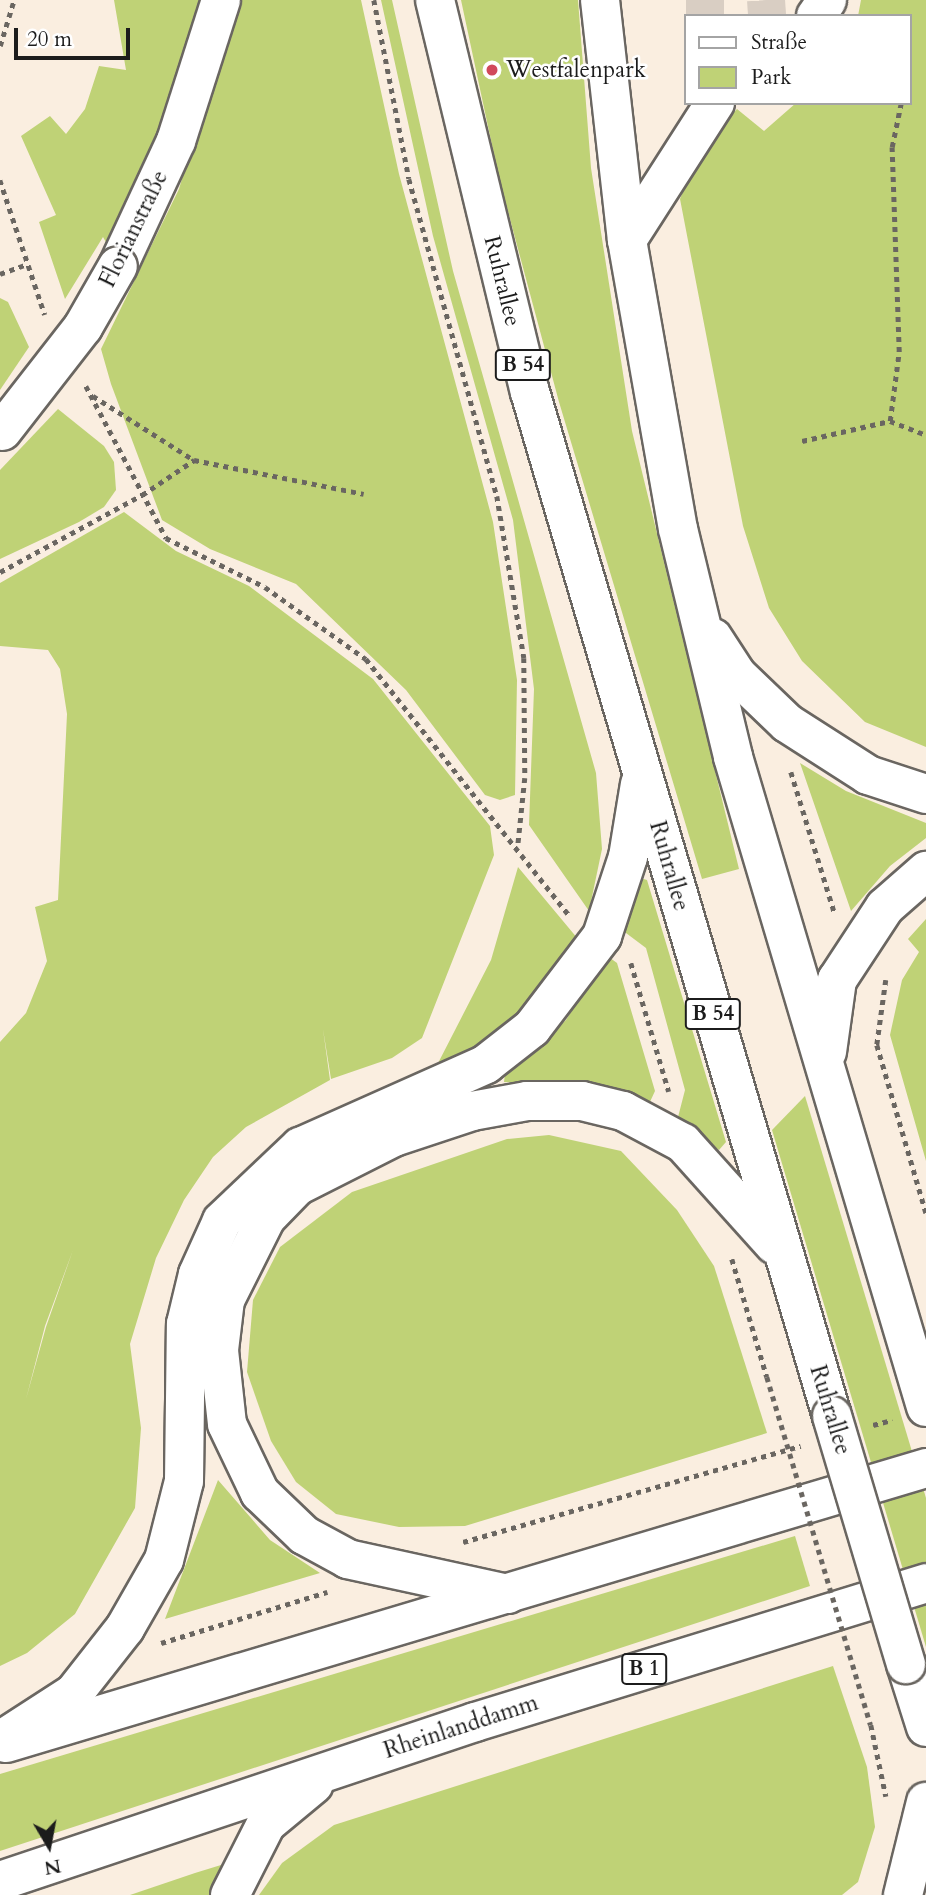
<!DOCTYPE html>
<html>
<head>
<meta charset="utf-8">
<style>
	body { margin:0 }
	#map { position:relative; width:926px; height:1895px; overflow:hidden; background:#faeee0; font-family:Cardo,serif }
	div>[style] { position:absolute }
	.green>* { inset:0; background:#bfd276 }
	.minor-tunnel>* { height:38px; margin-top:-19px; transform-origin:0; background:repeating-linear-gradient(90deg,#d9cec3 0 38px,transparent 0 57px) }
	.path>* { height:4.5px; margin-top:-2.25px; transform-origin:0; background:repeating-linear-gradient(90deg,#6a6661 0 5px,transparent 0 10px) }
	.roads { filter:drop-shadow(2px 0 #6a6661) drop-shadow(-2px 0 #6a6661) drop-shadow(0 2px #6a6661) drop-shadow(0 -2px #6a6661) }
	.minor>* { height:38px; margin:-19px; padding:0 19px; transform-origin:19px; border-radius:19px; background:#fff }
	.major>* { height:38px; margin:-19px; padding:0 19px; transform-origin:19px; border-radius:19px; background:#fff }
	.highway>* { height:38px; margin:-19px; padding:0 19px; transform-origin:19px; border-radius:19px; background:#fff }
	.path-bridge>* { height:4.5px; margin-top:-2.25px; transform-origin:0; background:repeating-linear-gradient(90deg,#6a6661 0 5px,transparent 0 10px) }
	.bridges { filter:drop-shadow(2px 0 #6a6661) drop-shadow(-2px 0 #6a6661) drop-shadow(0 2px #6a6661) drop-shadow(0 -2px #6a6661) }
	.minor-bridge>* { height:38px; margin:-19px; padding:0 19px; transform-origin:19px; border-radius:19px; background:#fff }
	.highway-bridge>* { height:38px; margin:-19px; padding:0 19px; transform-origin:19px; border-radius:19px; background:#fff }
	.dots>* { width:19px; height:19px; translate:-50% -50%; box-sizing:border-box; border:4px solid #fff; border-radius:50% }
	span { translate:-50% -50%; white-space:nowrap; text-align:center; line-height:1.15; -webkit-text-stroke:5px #fff; paint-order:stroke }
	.shield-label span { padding:2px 5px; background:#fff; border:2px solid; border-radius:5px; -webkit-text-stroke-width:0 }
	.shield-label { font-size:21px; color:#1c1c1c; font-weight:700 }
	.poi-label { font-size:23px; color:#1c1c1c }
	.left { translate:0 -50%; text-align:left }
	.street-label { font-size:23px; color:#1c1c1c }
	.legend { position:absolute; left:684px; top:14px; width:228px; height:91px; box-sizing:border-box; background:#fff; border:2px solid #a4a4a4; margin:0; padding:9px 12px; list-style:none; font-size:21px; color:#1c1c1c }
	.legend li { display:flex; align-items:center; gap:14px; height:35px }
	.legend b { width:35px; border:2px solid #a4a4a4 }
	.north { position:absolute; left:14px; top:1811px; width:70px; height:70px; -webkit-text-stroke:5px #fff; paint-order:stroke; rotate:170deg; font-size:19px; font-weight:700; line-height:28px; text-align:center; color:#1c1c1c }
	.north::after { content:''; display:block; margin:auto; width:24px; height:32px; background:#1c1c1c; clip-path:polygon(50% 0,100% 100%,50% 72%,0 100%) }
	.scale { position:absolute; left:14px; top:28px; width:116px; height:32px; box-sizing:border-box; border:4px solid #1c1c1c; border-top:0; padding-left:9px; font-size:21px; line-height:24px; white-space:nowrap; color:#1c1c1c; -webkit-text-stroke:5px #fff; paint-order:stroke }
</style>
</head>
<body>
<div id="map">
	<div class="green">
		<div style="clip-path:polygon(114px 0,201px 0,176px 95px,141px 175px,107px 244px,103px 237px,65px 299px,39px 222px,56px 215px,21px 136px,50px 116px,66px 134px,85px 109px,99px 66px,126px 70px)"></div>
		<div style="clip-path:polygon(234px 0,361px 0,399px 174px,493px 522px,517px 680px,515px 795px,500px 800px,485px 795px,406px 690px,296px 584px,210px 549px,162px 520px,111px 384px,101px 349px,179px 189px)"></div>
		<div style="clip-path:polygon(381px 0,392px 0,453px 271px,596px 773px,602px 849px,589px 911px,529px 825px,534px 689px,513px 520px,433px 236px)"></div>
		<div style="clip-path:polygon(461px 0,578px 0,591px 168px,632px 431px,739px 869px,702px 879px,559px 402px,499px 178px)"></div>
		<div style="clip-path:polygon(861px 0,926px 0,926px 747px,865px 722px,802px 661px,769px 608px,743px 526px,680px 199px,701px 146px,737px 109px,764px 131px,796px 103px,910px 103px,910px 16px,858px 16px)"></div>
		<div style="clip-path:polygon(0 298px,8px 302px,29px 347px,0 390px)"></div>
		<div style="clip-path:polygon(58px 409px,104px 446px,114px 462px,116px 490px,104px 507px,79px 522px,0 559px,0 470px)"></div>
		<div style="clip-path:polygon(evenodd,124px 512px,176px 551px,249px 586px,373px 679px,490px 826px,494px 855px,422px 1038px,392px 1058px,331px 1079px,323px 1029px,330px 1080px,246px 1127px,213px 1157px,184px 1200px,156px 1258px,130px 1344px,141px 1428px,135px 1508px,75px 1614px,27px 1653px,0 1666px,0 1042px,26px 1013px,47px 961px,35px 907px,58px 900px,67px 714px,60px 669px,48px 650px,0 646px,0 583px,124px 512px,73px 1250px,46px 1327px,26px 1399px,45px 1326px,73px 1250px)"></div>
		<div style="clip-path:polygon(800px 763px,846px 791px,926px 823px,926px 838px,890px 866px,851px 911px)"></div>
		<div style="clip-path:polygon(518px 867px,578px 939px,530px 1009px,485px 1045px,434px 1071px,491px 960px)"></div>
		<div style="clip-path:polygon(640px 878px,647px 880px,726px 1142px,719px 1150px,677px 1121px,685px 1090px,646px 948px,618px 927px)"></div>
		<div style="clip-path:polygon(926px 919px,926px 1161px,890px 1035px,902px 980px,919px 952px,908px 939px)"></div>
		<div style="clip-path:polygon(606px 955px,617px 963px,655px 1091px,649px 1104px,592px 1085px,504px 1082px,505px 1074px,566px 1020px)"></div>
		<div style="clip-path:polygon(805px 1096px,926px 1498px,926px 1647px,772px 1130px)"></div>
		<div style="clip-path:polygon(549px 1135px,621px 1151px,677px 1210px,714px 1266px,767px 1433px,465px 1526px,399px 1527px,336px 1514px,296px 1482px,271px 1441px,247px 1372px,253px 1300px,280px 1247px,352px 1192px,507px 1139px)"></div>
		<div style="clip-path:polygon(218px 1480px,270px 1540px,320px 1573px,165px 1619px)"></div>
		<div style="clip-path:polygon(795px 1536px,810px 1586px,0 1851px,0 1774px)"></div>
		<div style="clip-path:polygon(833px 1666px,867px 1767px,875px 1827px,858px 1882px,842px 1895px,259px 1895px,282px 1863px,334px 1825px)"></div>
		<div style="clip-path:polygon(234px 1861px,216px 1895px,130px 1895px,195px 1873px)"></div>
	</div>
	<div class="minor-tunnel">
		<div style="left:705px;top:0;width:16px;rotate:90deg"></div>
		<div style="left:766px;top:0;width:16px;rotate:86deg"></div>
	</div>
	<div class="path">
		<div style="left:374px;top:0;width:182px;rotate:78.9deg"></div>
		<div style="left:409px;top:179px;width:329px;rotate:74.5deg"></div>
		<div style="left:497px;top:496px;width:164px;rotate:80.5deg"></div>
		<div style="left:524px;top:658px;width:120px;rotate:89.5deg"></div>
		<div style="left:525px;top:778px;width:68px;rotate:95.9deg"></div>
		<div style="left:0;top:46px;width:48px;rotate:-73.1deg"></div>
		<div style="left:0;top:180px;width:142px;rotate:71.6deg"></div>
		<div style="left:0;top:274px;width:27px;rotate:-20deg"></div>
		<div style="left:86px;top:386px;width:172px;rotate:62.2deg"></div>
		<div style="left:166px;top:538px;width:110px;rotate:26.3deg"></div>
		<div style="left:265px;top:587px;width:124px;rotate:35.5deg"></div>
		<div style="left:366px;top:659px;width:327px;rotate:51.6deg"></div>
		<div style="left:93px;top:396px;width:120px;rotate:32.4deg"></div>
		<div style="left:194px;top:460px;width:173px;rotate:11.3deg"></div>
		<div style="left:890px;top:421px;width:70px;rotate:-82.6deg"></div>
		<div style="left:899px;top:352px;width:205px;rotate:-92deg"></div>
		<div style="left:892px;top:147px;width:45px;rotate:-78.4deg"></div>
		<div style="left:802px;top:441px;width:90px;rotate:-12.8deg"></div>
		<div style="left:890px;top:421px;width:39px;rotate:21deg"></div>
		<div style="left:0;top:572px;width:162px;rotate:-28.5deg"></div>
		<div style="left:142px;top:495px;width:63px;rotate:-33.9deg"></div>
		<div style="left:791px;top:772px;width:149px;rotate:72.8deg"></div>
		<div style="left:631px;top:963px;width:134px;rotate:73.6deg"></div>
		<div style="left:886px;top:980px;width:66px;rotate:97.9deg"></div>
		<div style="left:877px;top:1045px;width:175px;rotate:73.7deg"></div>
		<div style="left:732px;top:1259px;width:123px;rotate:73.5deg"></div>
		<div style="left:873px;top:1425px;width:20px;rotate:-15deg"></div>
		<div style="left:463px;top:1542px;width:351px;rotate:-15.9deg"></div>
		<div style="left:161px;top:1643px;width:174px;rotate:-17.1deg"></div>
		<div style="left:871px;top:1725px;width:73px;rotate:78.1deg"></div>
	</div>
	<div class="roads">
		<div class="minor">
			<div style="left:816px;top:16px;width:19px;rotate:-55deg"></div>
			<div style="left:627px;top:240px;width:163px;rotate:-57.3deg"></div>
			<div style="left:118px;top:266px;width:138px;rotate:-65.1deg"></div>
			<div style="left:176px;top:141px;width:148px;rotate:-72.3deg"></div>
		</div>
		<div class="major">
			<div style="left:906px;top:1664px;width:66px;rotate:72.4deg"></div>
			<div style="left:6px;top:1743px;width:960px;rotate:-16.64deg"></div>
			<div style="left:0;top:1881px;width:501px;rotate:-18.51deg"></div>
			<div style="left:475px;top:1722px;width:472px;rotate:-17.1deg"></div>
			<div style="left:230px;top:1895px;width:80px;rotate:-63.1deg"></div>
			<div style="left:266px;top:1824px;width:62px;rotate:-39.8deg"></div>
			<div style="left:903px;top:1895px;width:96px;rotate:-76.1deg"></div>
		</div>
		<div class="highway">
			<div style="left:435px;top:0;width:403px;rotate:76.4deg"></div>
			<div style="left:530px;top:392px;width:1068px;rotate:73.57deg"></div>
			<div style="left:600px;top:0;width:242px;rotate:83.6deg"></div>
			<div style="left:627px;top:240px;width:293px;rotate:80deg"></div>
			<div style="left:678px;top:529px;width:235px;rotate:76.4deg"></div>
			<div style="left:733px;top:757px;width:678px;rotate:73.46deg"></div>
			<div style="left:713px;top:638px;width:44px;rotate:57deg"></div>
			<div style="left:737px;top:675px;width:69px;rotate:43.8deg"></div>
			<div style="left:787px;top:723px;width:96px;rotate:32.7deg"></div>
			<div style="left:868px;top:775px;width:61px;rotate:18.1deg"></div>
			<div style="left:827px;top:1052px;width:73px;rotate:-82.1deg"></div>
			<div style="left:837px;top:980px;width:87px;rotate:-56.7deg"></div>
			<div style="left:885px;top:907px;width:55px;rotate:-41.3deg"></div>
			<div style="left:508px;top:1594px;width:164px;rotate:-167.7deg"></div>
			<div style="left:348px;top:1559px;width:50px;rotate:-151.4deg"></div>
			<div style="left:304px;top:1535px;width:61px;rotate:-136.3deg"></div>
			<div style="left:260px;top:1493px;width:76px;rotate:-115.6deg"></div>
			<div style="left:227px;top:1424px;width:74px;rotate:-96.2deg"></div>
			<div style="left:219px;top:1350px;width:50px;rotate:-83.2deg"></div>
			<div style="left:225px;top:1300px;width:92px;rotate:-63.4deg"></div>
			<div style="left:266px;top:1218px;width:45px;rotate:-45.9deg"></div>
			<div style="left:297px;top:1186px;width:109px;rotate:-26.8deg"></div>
			<div style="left:394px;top:1137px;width:82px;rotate:-18.4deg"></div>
			<div style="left:472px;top:1111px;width:56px;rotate:-10.3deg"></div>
			<div style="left:527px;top:1101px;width:55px"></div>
			<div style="left:582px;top:1101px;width:42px;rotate:13.7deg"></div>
			<div style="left:623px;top:1111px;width:68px;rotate:28.1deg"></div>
			<div style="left:683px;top:1143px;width:137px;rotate:48deg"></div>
			<div style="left:0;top:1741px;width:88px;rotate:-33deg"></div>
			<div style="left:74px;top:1693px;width:83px;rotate:-51.9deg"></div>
			<div style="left:125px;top:1628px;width:78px;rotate:-60.2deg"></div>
			<div style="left:164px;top:1560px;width:81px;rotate:-75.8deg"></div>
			<div style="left:184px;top:1481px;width:157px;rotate:-89.3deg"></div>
			<div style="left:186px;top:1324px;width:51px;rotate:-76.5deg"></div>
			<div style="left:198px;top:1274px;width:58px;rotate:-65.6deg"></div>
			<div style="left:222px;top:1221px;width:108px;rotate:-43.5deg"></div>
			<div style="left:300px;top:1147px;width:204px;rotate:-24deg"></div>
			<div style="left:486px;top:1064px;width:58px;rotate:-38deg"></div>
			<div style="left:532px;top:1028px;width:116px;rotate:-52.7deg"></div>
			<div style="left:602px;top:936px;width:83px;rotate:-71.8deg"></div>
			<div style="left:628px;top:857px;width:74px;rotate:-80.7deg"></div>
		</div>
	</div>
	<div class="path-bridge">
		<div style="left:767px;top:1377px;width:363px;rotate:73.4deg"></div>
	</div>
	<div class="bridges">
		<div class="minor-bridge">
			<div style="left:2px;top:431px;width:132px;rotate:-52.1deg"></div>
			<div style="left:83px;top:327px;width:70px;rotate:-60.2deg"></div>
		</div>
		<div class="highway-bridge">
			<div style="left:832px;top:1416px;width:259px;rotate:73.4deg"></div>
		</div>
	</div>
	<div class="dots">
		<div style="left:492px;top:70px;background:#d1495b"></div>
	</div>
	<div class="shield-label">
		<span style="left:523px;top:365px">B 54</span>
		<span style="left:713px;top:1014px">B 54</span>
		<span style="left:644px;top:1669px">B 1</span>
	</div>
	<div class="poi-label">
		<span class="left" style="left:506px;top:70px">Westfalenpark</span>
	</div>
	<div class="street-label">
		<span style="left:134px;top:229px;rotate:-64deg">Florianstraße</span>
		<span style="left:502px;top:281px;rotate:76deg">Ruhrallee</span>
		<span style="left:669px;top:866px;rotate:74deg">Ruhrallee</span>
		<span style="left:830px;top:1410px;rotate:73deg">Ruhrallee</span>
		<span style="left:461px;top:1727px;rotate:-18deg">Rheinlanddamm</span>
	</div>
	<ul class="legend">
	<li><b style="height:9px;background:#fff"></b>Straße</li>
	<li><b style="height:19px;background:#bfd276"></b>Park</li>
	</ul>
	<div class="north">N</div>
	<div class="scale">20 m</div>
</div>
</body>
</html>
